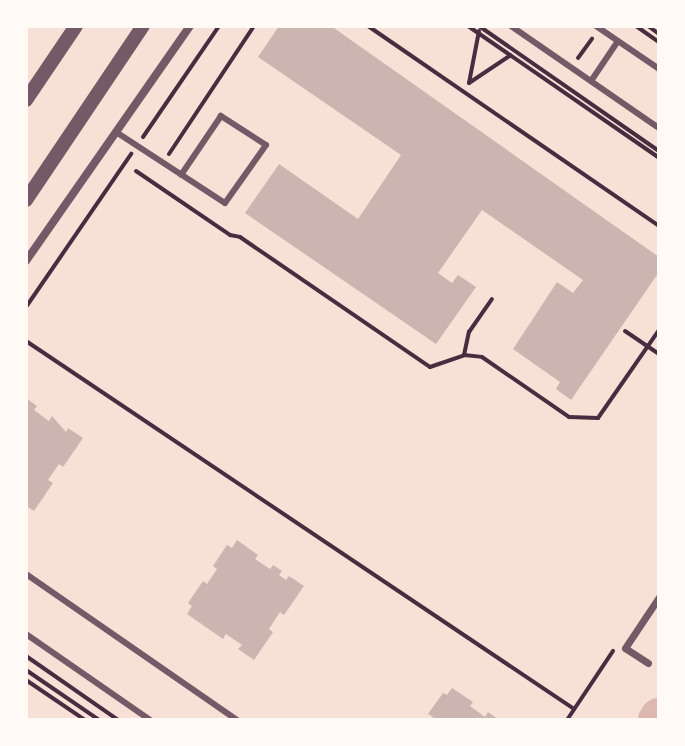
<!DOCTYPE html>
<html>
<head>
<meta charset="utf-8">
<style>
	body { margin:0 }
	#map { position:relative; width:685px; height:746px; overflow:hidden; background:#f7e1d7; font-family:Arial,sans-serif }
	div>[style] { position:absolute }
	.river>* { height:38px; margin:-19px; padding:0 19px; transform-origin:19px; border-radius:19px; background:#dcb8b0 }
	.building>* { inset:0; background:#ccb4b1 }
	.path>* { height:4px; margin:-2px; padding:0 2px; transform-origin:2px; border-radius:2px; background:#4a2c40 }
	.service>* { height:6px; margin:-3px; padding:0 3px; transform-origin:3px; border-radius:3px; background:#755966 }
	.pedestrian>* { height:7px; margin:-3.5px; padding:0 3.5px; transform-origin:3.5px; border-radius:3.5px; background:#755966 }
	.minor>* { height:8px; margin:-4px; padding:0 4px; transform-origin:4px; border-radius:4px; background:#755966 }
	.tertiary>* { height:14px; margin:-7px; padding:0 7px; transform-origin:7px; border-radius:7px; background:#755966 }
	span { translate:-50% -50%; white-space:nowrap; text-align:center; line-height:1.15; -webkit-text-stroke:8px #fffaf5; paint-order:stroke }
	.frame { position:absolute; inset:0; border:28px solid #fffaf5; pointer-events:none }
</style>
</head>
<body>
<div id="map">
	<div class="river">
		<div style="left:657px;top:720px;width:4px;rotate:-56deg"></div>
	</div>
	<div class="building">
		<div style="clip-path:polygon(279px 26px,331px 26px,659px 257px,659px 272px,571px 400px,556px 389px,560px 382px,513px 349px,557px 282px,573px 293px,583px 280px,482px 210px,438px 273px,452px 283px,458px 275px,476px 287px,436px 344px,245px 213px,279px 164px,358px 219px,401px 155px,258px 57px)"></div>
		<div style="clip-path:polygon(26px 398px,37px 406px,34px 410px,49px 421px,52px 416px,66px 432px,68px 428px,83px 438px,63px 467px,59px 464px,48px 480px,53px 483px,34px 511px,26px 506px)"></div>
		<div style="clip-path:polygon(237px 540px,258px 555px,255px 559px,270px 569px,273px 565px,282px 571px,279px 575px,286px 580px,289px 576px,304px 586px,284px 615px,280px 612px,269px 629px,273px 632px,254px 660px,238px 649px,242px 645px,226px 634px,223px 639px,187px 614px,192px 606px,188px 603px,203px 581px,207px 584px,217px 569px,213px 566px,227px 545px,232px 548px)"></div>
		<div style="clip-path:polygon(452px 688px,473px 702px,470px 706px,485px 717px,488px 712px,499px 720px,431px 720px,433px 717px,428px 714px,443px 693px,447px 695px)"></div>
	</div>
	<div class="path">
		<div style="left:368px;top:26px;width:353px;rotate:34.5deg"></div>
		<div style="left:468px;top:26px;width:232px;rotate:34.6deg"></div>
		<div style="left:479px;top:26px;width:219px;rotate:34.8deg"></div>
		<div style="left:636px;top:26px;width:28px;rotate:35deg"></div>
		<div style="left:648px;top:26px;width:14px;rotate:36deg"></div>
		<div style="left:479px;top:31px;width:53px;rotate:100.9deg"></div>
		<div style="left:469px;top:83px;width:50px;rotate:-33.7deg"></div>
		<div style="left:578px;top:58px;width:24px;rotate:-54deg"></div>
		<div style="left:143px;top:137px;width:135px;rotate:-55.6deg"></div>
		<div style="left:169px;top:154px;width:154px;rotate:-56.4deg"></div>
		<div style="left:136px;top:171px;width:114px;rotate:34.2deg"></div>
		<div style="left:230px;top:235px;width:10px;rotate:11deg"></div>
		<div style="left:240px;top:237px;width:230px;rotate:34.4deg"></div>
		<div style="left:430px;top:367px;width:36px;rotate:-19deg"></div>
		<div style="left:464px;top:355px;width:24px;rotate:-78deg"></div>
		<div style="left:469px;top:332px;width:40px;rotate:-55.1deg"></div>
		<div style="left:26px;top:307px;width:186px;rotate:-55.5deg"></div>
		<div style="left:625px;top:331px;width:41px;rotate:34.1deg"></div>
		<div style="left:26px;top:341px;width:660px;rotate:33.88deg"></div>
		<div style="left:464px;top:355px;width:18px;rotate:6deg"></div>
		<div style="left:482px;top:357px;width:106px;rotate:34.6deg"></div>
		<div style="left:569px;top:417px;width:29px;rotate:2deg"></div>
		<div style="left:598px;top:418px;width:107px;rotate:-55.3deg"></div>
		<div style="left:26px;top:656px;width:112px;rotate:34.8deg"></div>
		<div style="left:26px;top:670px;width:88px;rotate:34.4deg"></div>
		<div style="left:26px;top:680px;width:71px;rotate:34.1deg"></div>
		<div style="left:567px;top:720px;width:83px;rotate:-56.3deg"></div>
	</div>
	<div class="service">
		<div style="left:511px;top:26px;width:180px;rotate:34.6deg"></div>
		<div style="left:596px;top:26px;width:76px;rotate:34.3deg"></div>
		<div style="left:591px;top:81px;width:48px;rotate:-56deg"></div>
		<div style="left:116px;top:132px;width:130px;rotate:33.1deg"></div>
		<div style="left:225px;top:203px;width:71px;rotate:-54.7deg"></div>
		<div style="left:266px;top:145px;width:54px;rotate:-147.2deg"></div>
		<div style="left:221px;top:116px;width:71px;rotate:124.1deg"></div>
		<div style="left:26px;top:574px;width:257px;rotate:34.7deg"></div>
		<div style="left:26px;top:634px;width:151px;rotate:34.7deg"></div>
	</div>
	<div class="pedestrian">
		<div style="left:648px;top:663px;width:27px;rotate:-147deg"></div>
		<div style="left:625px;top:648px;width:61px;rotate:-56.3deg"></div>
	</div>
	<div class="minor">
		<div style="left:26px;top:261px;width:287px;rotate:-55.1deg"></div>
	</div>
	<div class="tertiary">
		<div style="left:26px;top:100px;width:89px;rotate:-56deg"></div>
		<div style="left:26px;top:200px;width:210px;rotate:-56.1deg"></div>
	</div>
	<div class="frame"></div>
</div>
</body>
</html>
